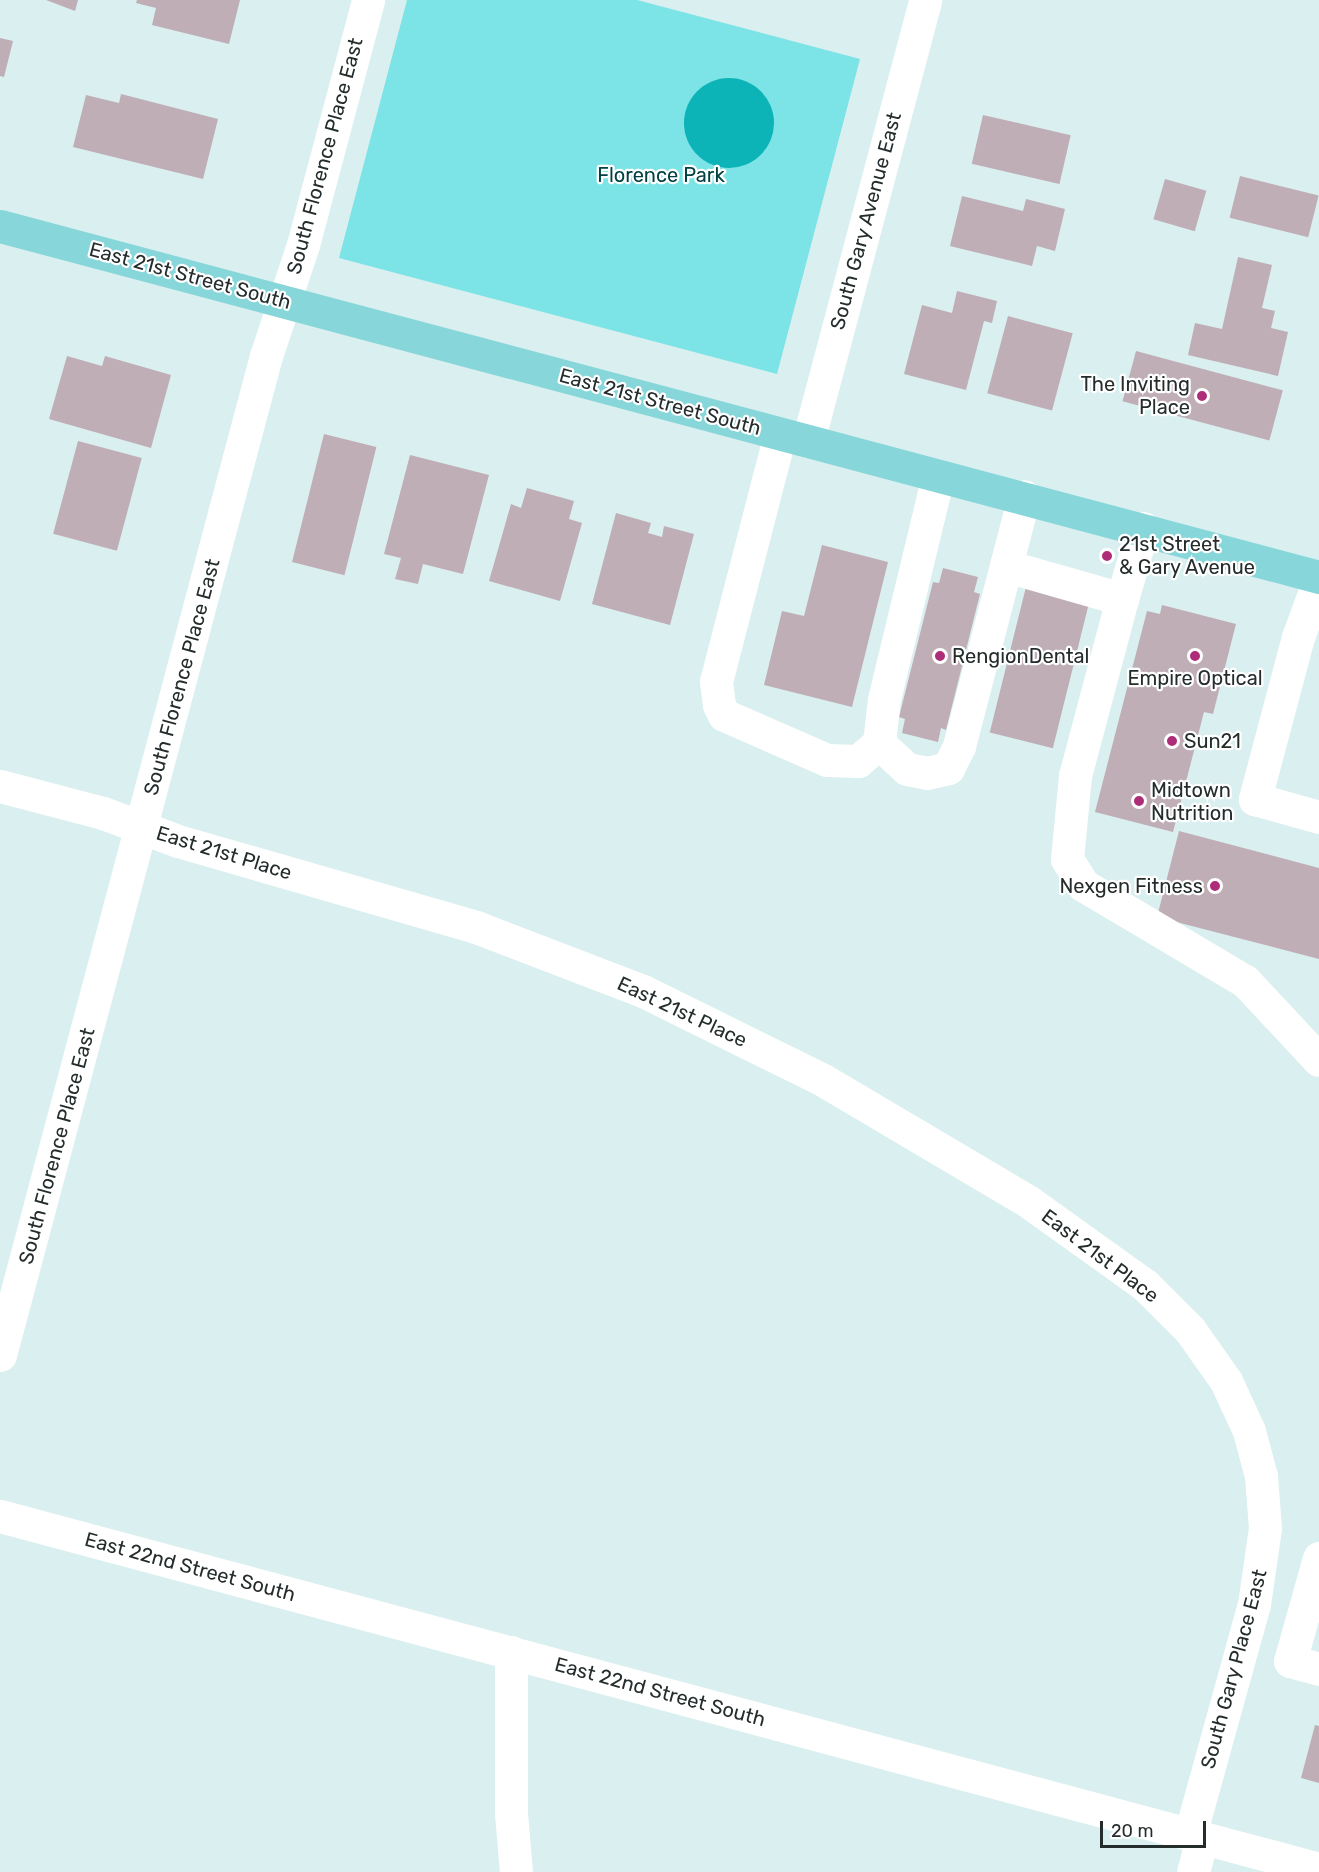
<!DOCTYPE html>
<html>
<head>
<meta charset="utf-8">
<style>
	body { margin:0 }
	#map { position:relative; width:1319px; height:1872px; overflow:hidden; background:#daefef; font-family:Rubik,sans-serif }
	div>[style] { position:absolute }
	.green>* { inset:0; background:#7ce3e6 }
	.water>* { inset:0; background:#0cb4b8 }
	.round { border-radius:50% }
	.building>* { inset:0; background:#bfaeb6; transform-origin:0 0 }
	.minor>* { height:33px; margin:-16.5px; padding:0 16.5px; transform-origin:16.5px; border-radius:16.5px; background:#fff }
	.major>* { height:33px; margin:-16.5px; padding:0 16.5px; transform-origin:16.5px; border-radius:16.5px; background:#87d6d9 }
	.dots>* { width:16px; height:16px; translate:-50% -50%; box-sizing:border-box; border:3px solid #fff; border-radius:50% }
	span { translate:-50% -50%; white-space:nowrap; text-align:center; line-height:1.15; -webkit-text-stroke:4.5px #fff; paint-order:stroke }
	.street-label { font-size:20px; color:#242c2c }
	.park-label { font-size:20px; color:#004143 }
	.poi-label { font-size:20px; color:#242c2c }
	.right { translate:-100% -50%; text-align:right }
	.left { translate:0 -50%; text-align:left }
	.scale { position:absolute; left:1100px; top:1821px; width:106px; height:27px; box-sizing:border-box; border:3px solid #242c2c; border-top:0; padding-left:8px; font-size:18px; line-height:21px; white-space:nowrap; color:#242c2c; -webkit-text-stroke:4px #fff; paint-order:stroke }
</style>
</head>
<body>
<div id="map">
	<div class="green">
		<div style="clip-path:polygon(407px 0,637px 0,860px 59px,777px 374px,339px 258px)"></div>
	</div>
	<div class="water">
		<div class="round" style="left:684px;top:78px;width:90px;height:90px"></div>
	</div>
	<div class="building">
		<div style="clip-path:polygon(46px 0,78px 0,75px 11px)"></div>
		<div style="clip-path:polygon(137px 0,240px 0,229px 44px,152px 25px,156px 8px,136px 3px)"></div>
		<div style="clip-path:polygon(0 38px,13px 41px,4px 77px,0 76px)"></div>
		<div style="clip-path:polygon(121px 94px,218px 119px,203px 179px,73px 147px,86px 95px,119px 103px)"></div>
		<div style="left:983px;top:115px;width:90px;height:50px;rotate:13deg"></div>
		<div style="left:1240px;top:176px;width:81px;height:43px;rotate:14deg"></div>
		<div style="left:1165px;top:179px;width:43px;height:42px;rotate:16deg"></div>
		<div style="clip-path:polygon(962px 196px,1023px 211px,1026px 199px,1065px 209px,1055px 251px,1037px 246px,1032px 266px,950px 246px)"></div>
		<div style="clip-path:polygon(1238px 257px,1272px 265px,1262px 308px,1275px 311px,1271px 328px,1288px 332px,1278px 376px,1188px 355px,1195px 323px,1222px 329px)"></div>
		<div style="clip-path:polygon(957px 291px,997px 301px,992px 323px,984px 321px,966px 390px,904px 374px,922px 305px,952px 313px)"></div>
		<div style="left:1008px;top:316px;width:67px;height:80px;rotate:15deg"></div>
		<div style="left:1136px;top:351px;width:152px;height:52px;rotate:15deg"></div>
		<div style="clip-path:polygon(67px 356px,102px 366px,105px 356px,171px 375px,151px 448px,49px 419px)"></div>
		<div style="left:324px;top:434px;width:54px;height:132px;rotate:14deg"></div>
		<div style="left:78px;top:441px;width:66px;height:96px;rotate:15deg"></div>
		<div style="clip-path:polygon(410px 455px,489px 475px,463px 574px,423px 564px,418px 584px,395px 579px,401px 558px,384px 554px)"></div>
		<div style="clip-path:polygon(527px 488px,574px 501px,569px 519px,582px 523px,560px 601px,489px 581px,511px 504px,521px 508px)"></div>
		<div style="clip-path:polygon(616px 513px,651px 523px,648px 533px,662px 537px,664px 526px,694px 534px,670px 625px,592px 604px)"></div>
		<div style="clip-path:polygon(822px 545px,888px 562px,852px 707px,764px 685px,782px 611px,804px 616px)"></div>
		<div style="clip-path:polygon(943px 568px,978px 577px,974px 592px,980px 594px,946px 730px,941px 728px,938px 742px,902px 733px,905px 719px,899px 717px,933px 582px,939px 583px)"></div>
		<div style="left:1027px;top:583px;width:65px;height:154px;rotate:14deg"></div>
		<div style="clip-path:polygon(1162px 605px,1236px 624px,1213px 714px,1204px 712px,1173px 832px,1095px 812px,1147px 611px,1160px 614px)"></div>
		<div style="clip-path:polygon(1179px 831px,1319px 868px,1319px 959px,1157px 917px)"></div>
		<div style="clip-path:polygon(1315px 1725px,1319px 1726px,1319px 1783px,1301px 1778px)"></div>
	</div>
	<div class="minor">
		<div style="left:780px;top:434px;width:255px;rotate:104.5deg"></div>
		<div style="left:716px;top:681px;width:24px;rotate:83deg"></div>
		<div style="left:719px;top:705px;width:11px;rotate:63deg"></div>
		<div style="left:724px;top:715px;width:112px;rotate:23.6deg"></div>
		<div style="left:827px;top:760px;width:31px;rotate:2deg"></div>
		<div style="left:858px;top:761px;width:28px;rotate:-41deg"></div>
		<div style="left:808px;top:441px;width:456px;rotate:-75.1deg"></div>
		<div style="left:938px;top:476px;width:229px;rotate:103.6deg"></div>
		<div style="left:884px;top:699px;width:44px;rotate:96.5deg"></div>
		<div style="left:879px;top:743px;width:38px;rotate:43deg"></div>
		<div style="left:907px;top:769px;width:20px;rotate:11deg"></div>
		<div style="left:927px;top:773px;width:22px;rotate:-13deg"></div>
		<div style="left:948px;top:768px;width:25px;rotate:-63deg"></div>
		<div style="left:959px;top:746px;width:258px;rotate:-75.4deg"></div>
		<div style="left:1006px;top:566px;width:121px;rotate:15.9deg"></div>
		<div style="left:1122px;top:599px;width:74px;rotate:-73.5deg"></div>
		<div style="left:1319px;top:580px;width:61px;rotate:110.2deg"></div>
		<div style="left:1298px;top:637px;width:168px;rotate:104.9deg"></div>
		<div style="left:1255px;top:799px;width:66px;rotate:15.7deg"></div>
		<div style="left:1122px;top:599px;width:183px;rotate:104.9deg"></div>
		<div style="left:1075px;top:776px;width:83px;rotate:95.5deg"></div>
		<div style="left:1067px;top:859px;width:31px;rotate:58deg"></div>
		<div style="left:1083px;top:885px;width:188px;rotate:30.7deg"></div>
		<div style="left:1245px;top:981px;width:108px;rotate:46.9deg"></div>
		<div style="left:0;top:786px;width:106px;rotate:14.7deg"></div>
		<div style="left:103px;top:813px;width:80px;rotate:20.5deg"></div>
		<div style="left:178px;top:841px;width:310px;rotate:16.1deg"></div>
		<div style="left:476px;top:927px;width:179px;rotate:21deg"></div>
		<div style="left:643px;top:991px;width:201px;rotate:26.3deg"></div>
		<div style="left:823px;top:1080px;width:239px;rotate:30.6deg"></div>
		<div style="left:1029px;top:1202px;width:143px;rotate:35.6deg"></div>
		<div style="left:1145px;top:1285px;width:64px;rotate:45deg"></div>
		<div style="left:1190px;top:1330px;width:62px;rotate:54.8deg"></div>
		<div style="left:1226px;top:1381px;width:55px;rotate:65.3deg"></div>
		<div style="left:1249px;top:1431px;width:47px;rotate:75.1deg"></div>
		<div style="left:1261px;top:1476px;width:52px;rotate:85.6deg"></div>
		<div style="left:1265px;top:1528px;width:77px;rotate:98.2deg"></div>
		<div style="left:1254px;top:1604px;width:240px;rotate:105.5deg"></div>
		<div style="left:0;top:1355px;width:1034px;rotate:-75.09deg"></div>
		<div style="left:266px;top:356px;width:117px;rotate:-71.6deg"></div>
		<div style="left:303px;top:245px;width:253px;rotate:-75.1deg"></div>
		<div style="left:0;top:1516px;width:1365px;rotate:14.98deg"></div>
		<div style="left:1319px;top:1558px;width:107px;rotate:105.7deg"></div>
		<div style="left:1290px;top:1661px;width:30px;rotate:15deg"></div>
		<div style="left:511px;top:1652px;width:161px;rotate:90deg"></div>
		<div style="left:511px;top:1813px;width:59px;rotate:85.2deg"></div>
		<div style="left:1193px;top:1872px;width:35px;rotate:-75deg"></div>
	</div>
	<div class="major">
		<div style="left:0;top:226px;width:1365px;rotate:14.9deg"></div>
	</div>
	<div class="dots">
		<div style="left:1202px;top:396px;background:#ae2d79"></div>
		<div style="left:1107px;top:556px;background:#ae2d79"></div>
		<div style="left:940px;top:656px;background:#ae2d79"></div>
		<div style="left:1195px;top:656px;background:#ae2d79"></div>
		<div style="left:1172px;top:741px;background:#ae2d79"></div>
		<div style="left:1139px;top:801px;background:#ae2d79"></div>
		<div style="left:1215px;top:886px;background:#ae2d79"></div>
	</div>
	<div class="street-label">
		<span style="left:325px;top:156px;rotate:-75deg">South Florence Place East</span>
		<span style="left:866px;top:221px;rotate:-75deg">South Gary Avenue East</span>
		<span style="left:190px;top:276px;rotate:15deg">East 21st Street South</span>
		<span style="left:660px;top:402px;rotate:15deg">East 21st Street South</span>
		<span style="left:182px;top:677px;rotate:-75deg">South Florence Place East</span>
		<span style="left:224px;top:853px;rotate:17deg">East 21st Place</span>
		<span style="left:682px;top:1012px;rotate:25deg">East 21st Place</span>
		<span style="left:57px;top:1146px;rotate:-75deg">South Florence Place East</span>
		<span style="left:1100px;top:1256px;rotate:37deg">East 21st Place</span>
		<span style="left:190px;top:1567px;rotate:15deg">East 22nd Street South</span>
		<span style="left:1234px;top:1669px;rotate:-75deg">South Gary Place East</span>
		<span style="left:660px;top:1692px;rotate:15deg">East 22nd Street South</span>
	</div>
	<div class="park-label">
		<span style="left:661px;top:175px">Florence Park</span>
	</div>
	<div class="poi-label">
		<span class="right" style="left:1190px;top:396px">The Inviting<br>Place</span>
		<span class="left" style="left:1119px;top:556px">21st Street<br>&amp; Gary Avenue</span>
		<span class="left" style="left:952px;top:656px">RengionDental</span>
		<span style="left:1195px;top:678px">Empire Optical</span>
		<span class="left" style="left:1184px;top:741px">Sun21</span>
		<span class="left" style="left:1151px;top:802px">Midtown<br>Nutrition</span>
		<span class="right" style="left:1203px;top:886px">Nexgen Fitness</span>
	</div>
	<div class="scale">20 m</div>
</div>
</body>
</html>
